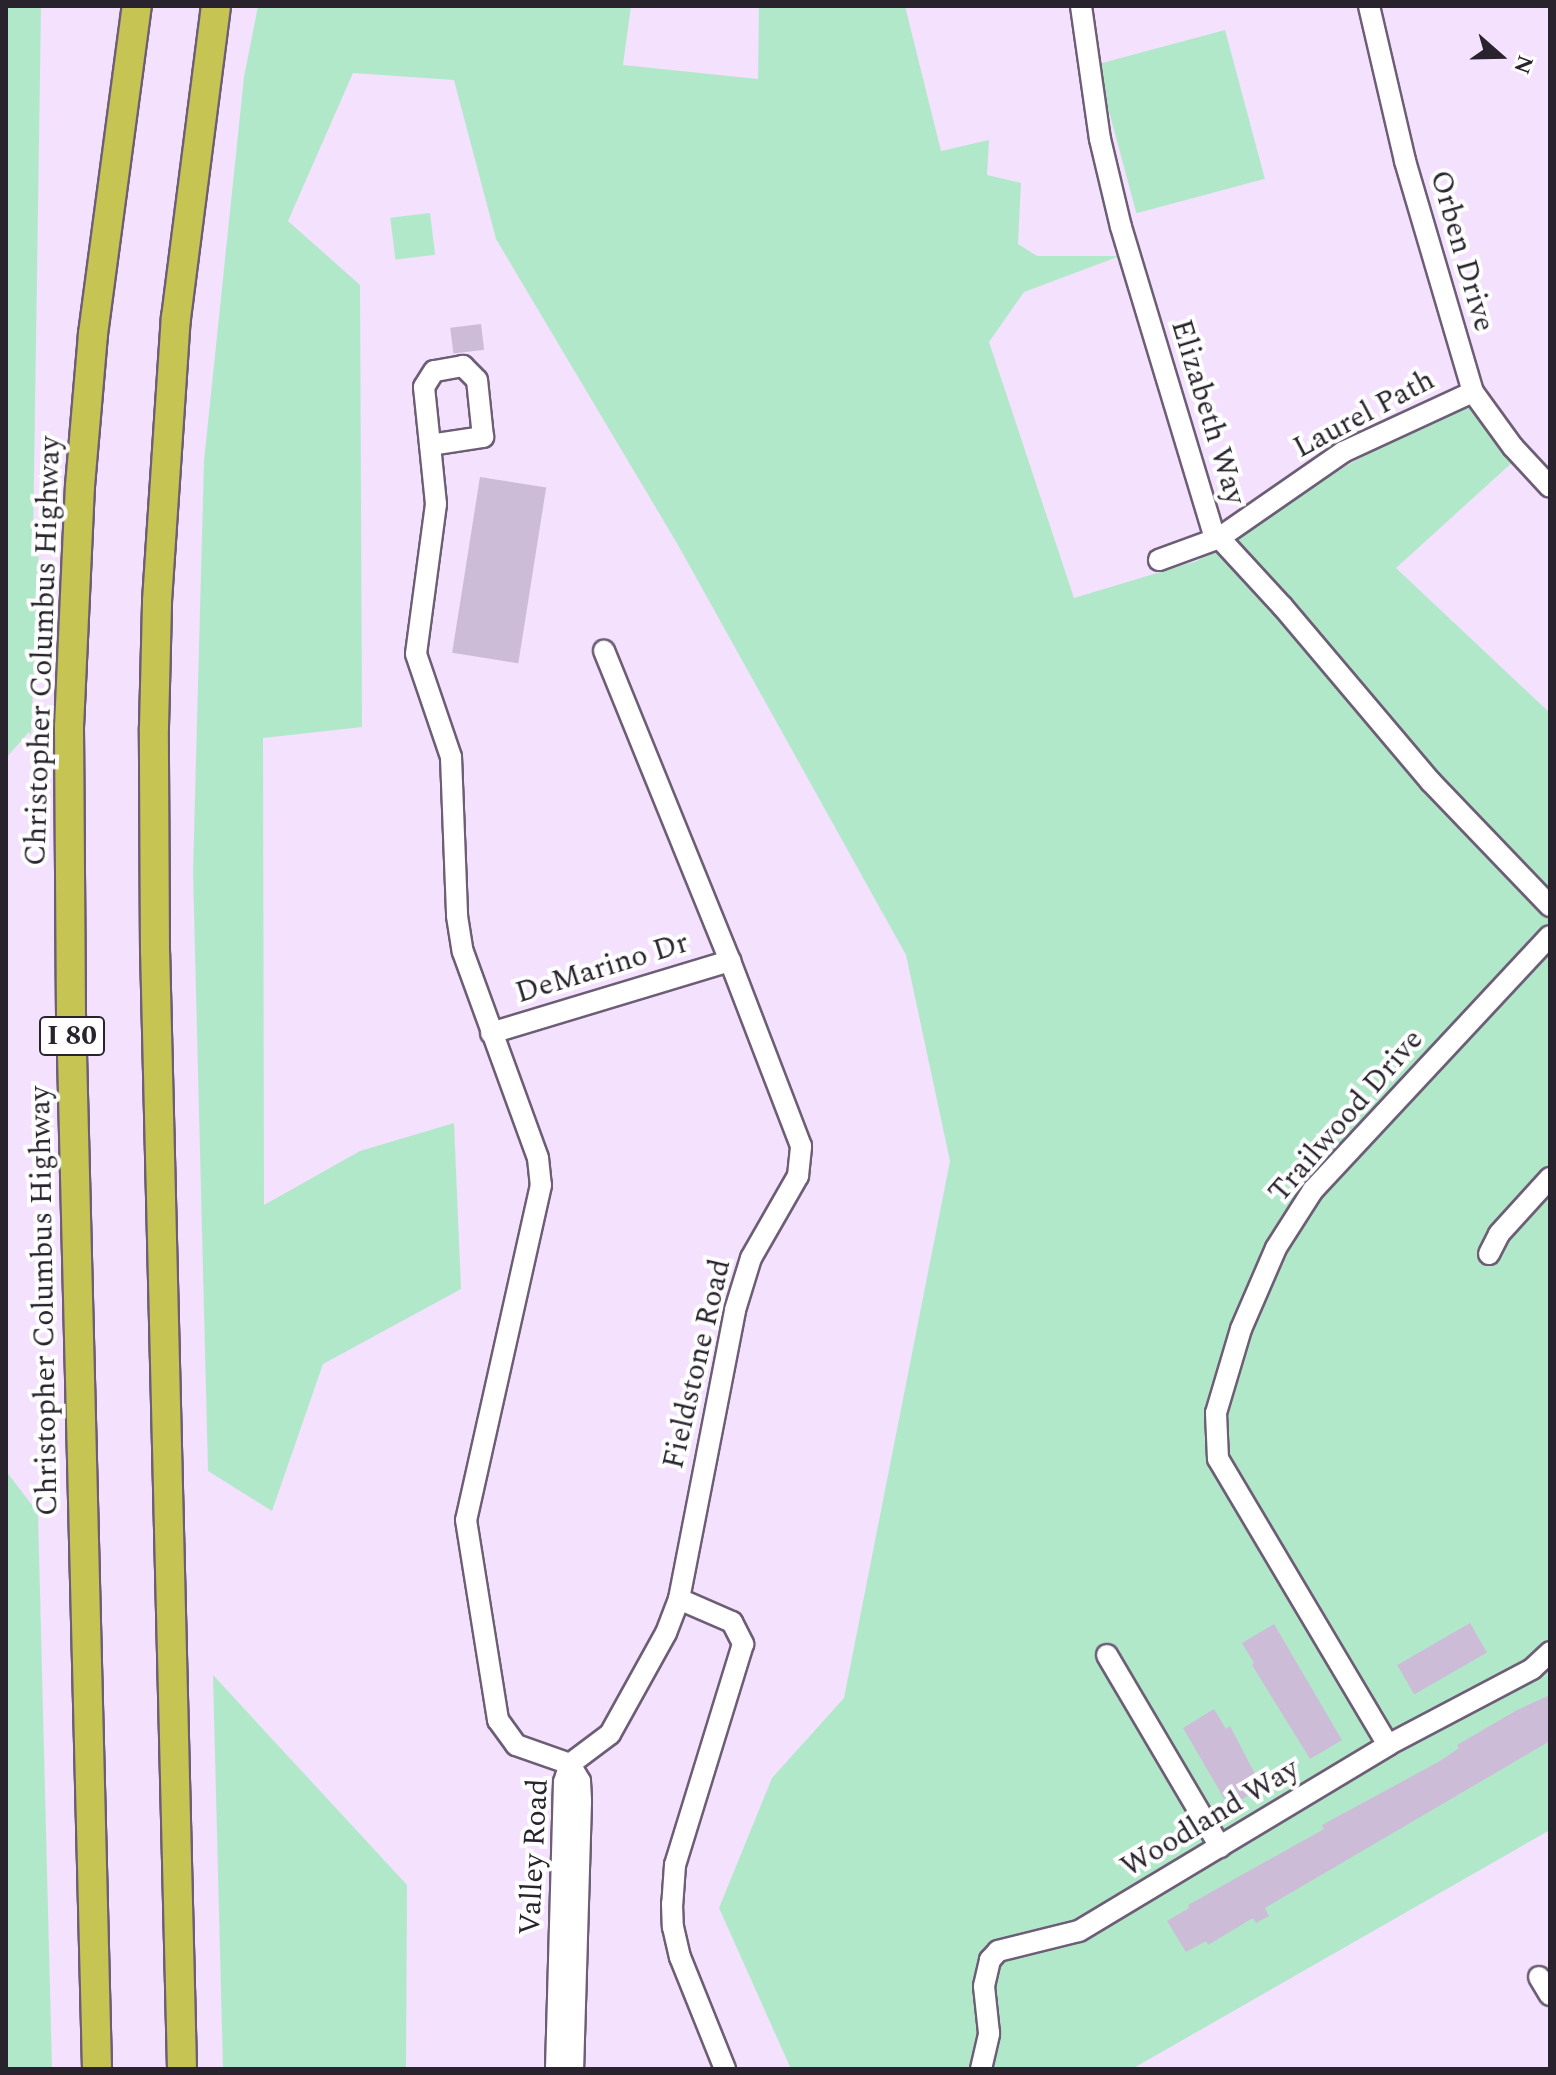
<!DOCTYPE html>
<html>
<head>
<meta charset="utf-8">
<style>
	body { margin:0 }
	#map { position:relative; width:1556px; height:2075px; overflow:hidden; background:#f3e1fd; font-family:Spectral,serif }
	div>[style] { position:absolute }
	.green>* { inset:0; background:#b2e8ca; transform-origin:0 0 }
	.building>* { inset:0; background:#cdbcd7; transform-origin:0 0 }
	.roads { filter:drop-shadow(2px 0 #6d5e76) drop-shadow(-2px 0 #6d5e76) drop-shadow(0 2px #6d5e76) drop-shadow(0 -2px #6d5e76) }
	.minor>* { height:20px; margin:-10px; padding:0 10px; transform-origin:10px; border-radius:10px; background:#fff }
	.highway>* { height:28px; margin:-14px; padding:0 14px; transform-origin:14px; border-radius:14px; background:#c6c553 }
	span { translate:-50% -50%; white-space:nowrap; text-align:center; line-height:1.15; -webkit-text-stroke:8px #fff; paint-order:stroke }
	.shield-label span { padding:2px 6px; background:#fff; border:2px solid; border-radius:6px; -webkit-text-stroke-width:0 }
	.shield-label { font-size:28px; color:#29232d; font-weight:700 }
	.street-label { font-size:30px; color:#29232d }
	.frame { position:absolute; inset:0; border:8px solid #29232d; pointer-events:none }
	.north { position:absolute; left:1460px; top:16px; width:80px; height:80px; -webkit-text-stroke:6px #fff; paint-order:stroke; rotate:110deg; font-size:22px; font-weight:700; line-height:32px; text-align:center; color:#29232d }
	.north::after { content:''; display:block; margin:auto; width:28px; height:36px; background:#29232d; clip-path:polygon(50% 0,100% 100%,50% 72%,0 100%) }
</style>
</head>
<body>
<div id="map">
	<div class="green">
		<div style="clip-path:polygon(6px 6px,41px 6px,33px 544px,39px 548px,31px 736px,29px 732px,6px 758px)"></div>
		<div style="clip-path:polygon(258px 6px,631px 6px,623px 65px,758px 79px,759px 6px,905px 6px,941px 151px,989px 140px,987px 175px,1021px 183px,1018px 244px,1037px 256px,1120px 256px,1024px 292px,989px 342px,1074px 598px,1197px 561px,1351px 463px,1466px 401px,1516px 459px,1396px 568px,1550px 713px,1550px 1830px,1132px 2069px,791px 2069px,719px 1908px,772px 1778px,844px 1698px,950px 1161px,906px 955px,678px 545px,496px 239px,454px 80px,353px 73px,288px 221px,360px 285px,362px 727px,263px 738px,264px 1205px,360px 1151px,454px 1123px,461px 1289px,323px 1364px,272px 1511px,208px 1471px,193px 872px,204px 461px,244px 77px)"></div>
		<div style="left:1225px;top:30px;width:154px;height:133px;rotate:75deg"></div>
		<div style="left:430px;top:213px;width:42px;height:40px;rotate:83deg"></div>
		<div style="clip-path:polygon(6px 1471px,38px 1513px,52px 2069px,6px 2069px)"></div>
		<div style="clip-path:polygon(213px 1675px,407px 1885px,406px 2069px,223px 2069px)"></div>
	</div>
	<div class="building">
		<div style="left:481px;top:324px;width:26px;height:31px;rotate:83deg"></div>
		<div style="left:480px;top:477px;width:67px;height:178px;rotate:9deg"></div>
		<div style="left:1470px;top:1623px;width:34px;height:84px;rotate:60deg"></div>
		<div style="clip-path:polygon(1274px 1624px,1342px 1740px,1310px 1759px,1252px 1665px,1254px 1663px,1242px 1643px)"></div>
		<div style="clip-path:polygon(1550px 1695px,1550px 1741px,1265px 1908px,1269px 1916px,1256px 1923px,1253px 1918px,1208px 1945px,1206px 1941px,1186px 1952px,1167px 1921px,1189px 1908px,1188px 1905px,1324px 1829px,1322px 1825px,1440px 1761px,1459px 1748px,1457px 1745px,1517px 1710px)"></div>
		<div style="clip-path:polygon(1214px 1709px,1226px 1729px,1230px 1726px,1262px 1787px,1229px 1807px,1183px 1728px)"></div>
	</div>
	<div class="roads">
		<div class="minor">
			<div style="left:1081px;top:6px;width:134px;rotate:81.9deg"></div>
			<div style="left:1100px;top:139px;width:90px;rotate:76.6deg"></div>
			<div style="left:1121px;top:227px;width:318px;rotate:73.2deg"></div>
			<div style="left:1213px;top:531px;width:103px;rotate:47.4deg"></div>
			<div style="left:1283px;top:607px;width:229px;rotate:49.8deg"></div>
			<div style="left:1431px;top:782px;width:172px;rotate:46.2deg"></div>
			<div style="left:1369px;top:6px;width:159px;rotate:76.9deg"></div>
			<div style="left:1405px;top:161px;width:241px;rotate:73.6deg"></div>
			<div style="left:1473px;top:392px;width:68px;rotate:54deg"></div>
			<div style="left:1513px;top:447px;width:54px;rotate:47.2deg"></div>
			<div style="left:430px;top:445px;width:54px;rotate:-8.6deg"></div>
			<div style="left:483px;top:437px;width:57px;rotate:-96deg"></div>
			<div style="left:477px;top:380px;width:20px;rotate:-135deg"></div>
			<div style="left:463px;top:366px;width:29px;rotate:170deg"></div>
			<div style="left:434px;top:371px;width:19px;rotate:122deg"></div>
			<div style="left:424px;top:387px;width:58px;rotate:84.1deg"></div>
			<div style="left:430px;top:445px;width:59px;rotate:84.2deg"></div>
			<div style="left:436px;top:504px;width:151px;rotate:97.6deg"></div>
			<div style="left:416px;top:654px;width:109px;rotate:71.2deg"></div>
			<div style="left:451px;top:757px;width:159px;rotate:87.8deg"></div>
			<div style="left:457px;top:916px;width:36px;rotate:81deg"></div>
			<div style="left:463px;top:952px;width:219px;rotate:70deg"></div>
			<div style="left:538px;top:1158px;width:27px;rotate:84deg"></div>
			<div style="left:541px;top:1185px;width:343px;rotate:102.6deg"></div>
			<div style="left:466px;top:1520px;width:203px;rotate:80.9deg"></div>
			<div style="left:498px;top:1720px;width:31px;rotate:54deg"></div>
			<div style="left:516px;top:1745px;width:57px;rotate:19.4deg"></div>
			<div style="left:1159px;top:560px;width:64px;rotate:-20.1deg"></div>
			<div style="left:1219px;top:538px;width:151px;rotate:-34.7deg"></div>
			<div style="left:1343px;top:452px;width:143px;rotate:-24.8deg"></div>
			<div style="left:491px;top:1033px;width:250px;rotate:-16.8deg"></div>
			<div style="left:1489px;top:1254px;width:22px;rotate:-63deg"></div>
			<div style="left:1499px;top:1234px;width:76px;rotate:-47.7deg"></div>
			<div style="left:679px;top:1599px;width:58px;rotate:23.5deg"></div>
			<div style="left:732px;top:1622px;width:25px;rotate:63deg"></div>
			<div style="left:743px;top:1644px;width:231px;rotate:107.1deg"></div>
			<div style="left:675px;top:1865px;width:39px;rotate:94deg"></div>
			<div style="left:672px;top:1904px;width:23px;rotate:88deg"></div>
			<div style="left:673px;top:1927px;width:31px;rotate:77deg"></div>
			<div style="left:680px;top:1957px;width:121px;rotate:68.1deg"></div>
			<div style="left:1107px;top:1655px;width:223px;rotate:59.5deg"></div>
			<div style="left:1388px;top:1745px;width:333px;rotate:-120.7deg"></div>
			<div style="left:1218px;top:1459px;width:46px;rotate:-92.5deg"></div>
			<div style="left:1216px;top:1413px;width:88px;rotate:-73.4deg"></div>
			<div style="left:1241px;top:1329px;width:88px;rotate:-66.6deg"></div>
			<div style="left:1276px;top:1248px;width:69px;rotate:-57.5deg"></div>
			<div style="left:1313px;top:1190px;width:347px;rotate:-47deg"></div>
			<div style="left:570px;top:1764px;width:50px;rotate:-36.9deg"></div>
			<div style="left:610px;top:1734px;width:115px;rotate:-61deg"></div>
			<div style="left:666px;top:1633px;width:36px;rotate:-69deg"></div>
			<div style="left:679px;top:1599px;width:294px;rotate:-79deg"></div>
			<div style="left:735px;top:1310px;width:54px;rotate:-72.9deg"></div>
			<div style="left:751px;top:1258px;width:95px;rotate:-60.2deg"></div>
			<div style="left:798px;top:1176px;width:30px;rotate:-84deg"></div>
			<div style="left:801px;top:1146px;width:198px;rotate:-111deg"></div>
			<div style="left:730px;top:961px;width:335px;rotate:-112.1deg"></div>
			<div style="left:570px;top:1764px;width:20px;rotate:60deg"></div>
			<div style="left:580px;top:1781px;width:21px;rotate:87deg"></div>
			<div style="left:581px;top:1802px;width:267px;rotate:91.7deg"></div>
			<div style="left:1539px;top:1977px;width:21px;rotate:59deg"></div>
			<div style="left:556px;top:2069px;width:287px;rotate:-88.4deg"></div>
			<div style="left:564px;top:1782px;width:19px;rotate:-72deg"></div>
			<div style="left:981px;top:2069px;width:37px;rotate:-77deg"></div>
			<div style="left:989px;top:2033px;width:47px;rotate:-96.1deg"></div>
			<div style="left:984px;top:1986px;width:27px;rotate:-77deg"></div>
			<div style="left:990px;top:1960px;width:12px;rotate:-48deg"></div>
			<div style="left:998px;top:1951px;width:83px;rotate:-13.9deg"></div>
			<div style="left:1079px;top:1931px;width:361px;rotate:-31deg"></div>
			<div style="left:1388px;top:1745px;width:163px;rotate:-27.8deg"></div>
			<div style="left:1532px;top:1669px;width:25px;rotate:-43deg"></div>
		</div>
		<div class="highway">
			<div style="left:97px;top:2069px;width:1054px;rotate:-91.41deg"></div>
			<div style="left:71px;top:1015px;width:288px;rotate:-90.4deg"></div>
			<div style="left:69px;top:727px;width:241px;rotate:-87.4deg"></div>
			<div style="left:80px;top:486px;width:153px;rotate:-85.1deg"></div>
			<div style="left:93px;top:334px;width:331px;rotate:-82.4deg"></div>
			<div style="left:182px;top:2069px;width:1117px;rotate:-91.38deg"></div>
			<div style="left:155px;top:952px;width:225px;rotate:-90.3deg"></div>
			<div style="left:154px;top:727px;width:126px;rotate:-88.6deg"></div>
			<div style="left:157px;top:601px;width:284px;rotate:-86.2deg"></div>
			<div style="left:176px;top:318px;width:315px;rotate:-82.7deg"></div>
		</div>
	</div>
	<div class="shield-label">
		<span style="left:72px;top:1036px">I 80</span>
	</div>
	<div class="street-label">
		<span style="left:1462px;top:251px;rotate:74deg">Orben Drive</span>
		<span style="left:1208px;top:412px;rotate:73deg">Elizabeth Way</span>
		<span style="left:1364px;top:414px;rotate:-28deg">Laurel Path</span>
		<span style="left:43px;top:651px;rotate:-88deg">Christopher Columbus Highway</span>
		<span style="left:602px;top:968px;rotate:-17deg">DeMarino Dr</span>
		<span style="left:1346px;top:1116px;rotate:-49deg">Trailwood Drive</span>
		<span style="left:44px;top:1301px;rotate:-91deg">Christopher Columbus Highway</span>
		<span style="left:697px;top:1364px;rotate:-77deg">Fieldstone Road</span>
		<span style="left:1210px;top:1818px;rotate:-31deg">Woodland Way</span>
		<span style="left:534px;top:1857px;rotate:-87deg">Valley Road</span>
	</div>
	<div class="frame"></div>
	<div class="north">N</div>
</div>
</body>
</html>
